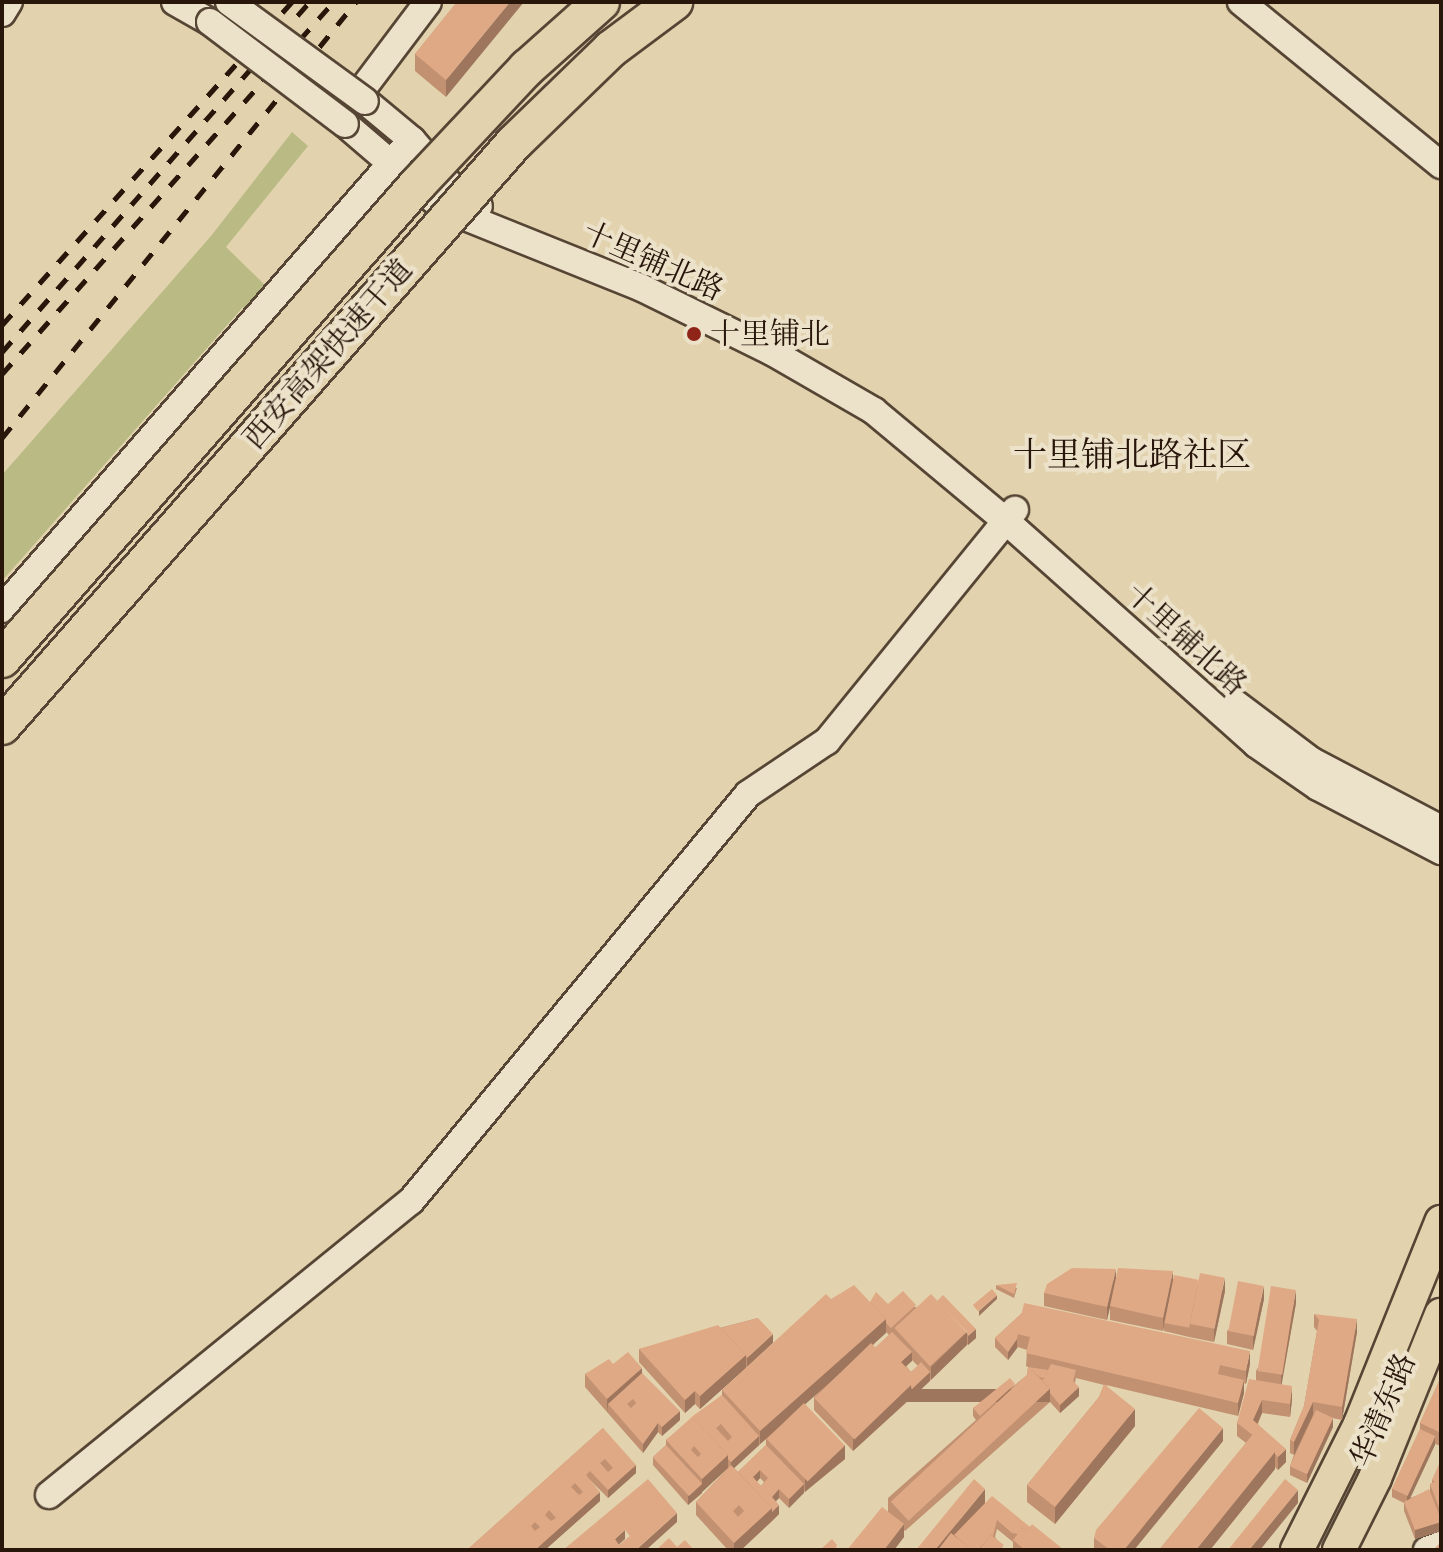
<!DOCTYPE html>
<html>
<head>
<meta charset="utf-8">
<style>
	body { margin:0 }
	#map { position:relative; width:1443px; height:1552px; overflow:hidden; background:#e2d3ae; font-family:"EB Garamond","Noto Serif SC",serif }
	div>[style] { position:absolute }
	.green>* { inset:0; background:#baba85 }
	.roads { filter:drop-shadow(2px 0 #564534) drop-shadow(-2px 0 #564534) drop-shadow(0 2px #564534) drop-shadow(0 -2px #564534) }
	.minor>* { height:26px; margin:-13px; padding:0 13px; transform-origin:13px; border-radius:13px; background:#ece2ca }
	.major>* { height:32px; margin:-16px; padding:0 16px; transform-origin:16px; border-radius:16px; background:#e2d3ae }
	.rail>* { height:5px; margin-top:-2.5px; transform-origin:0; background:repeating-linear-gradient(90deg,#28160b 0 14px,transparent 0 28px) }
	.bridges { filter:drop-shadow(2px 0 #564534) drop-shadow(-2px 0 #564534) drop-shadow(0 2px #564534) drop-shadow(0 -2px #564534) }
	.minor-bridge>* { height:26px; margin:-13px; padding:0 13px; transform-origin:13px; border-radius:13px; background:#ece2ca }
	.highway-bridge>* { height:36px; margin:-18px; padding:0 18px; transform-origin:18px; border-radius:18px; background:#e2d3ae }
	.wall>* { inset:0; background:#c19172 }
	.shaded-wall>* { inset:0; background:#9d765d; transform-origin:0 0 }
	.building>* { inset:0; background:#e0a985; transform-origin:0 0 }
	.dots>* { width:22px; height:22px; translate:-50% -50%; box-sizing:border-box; border:4px solid #ece2ca; border-radius:50% }
	span { translate:-50% -50%; white-space:nowrap; text-align:center; line-height:1.15; -webkit-text-stroke:8px #ece2ca; paint-order:stroke }
	.street-label { font-size:30px; color:#28160b }
	.poi-label { font-size:30px; color:#28160b }
	.left { translate:0 -50%; text-align:left }
	.quarter-label { font-size:34px; color:#28160b }
	.frame { position:absolute; inset:0; border:4px solid #28160b; pointer-events:none }
</style>
</head>
<body>
<div id="map">
	<div class="green">
		<div style="clip-path:polygon(292px 132px,308px 146px,226px 247px,269px 289px,250px 312px,243px 307px,2px 581px,2px 475px,211px 236px)"></div>
	</div>
	<div class="roads">
		<div class="minor">
			<div style="left:175px;top:2px;width:40px;rotate:29.7deg"></div>
			<div style="left:1241px;top:2px;width:258px;rotate:39.2deg"></div>
			<div style="left:2px;top:13px;width:13px;rotate:-58deg"></div>
			<div style="left:358px;top:95px;width:116px;rotate:-53deg"></div>
			<div style="left:365px;top:101px;width:61px;rotate:39.7deg"></div>
			<div style="left:412px;top:140px;width:71px;rotate:49.6deg"></div>
			<div style="left:458px;top:194px;width:24px;rotate:30deg"></div>
			<div style="left:345px;top:124px;width:129px;rotate:40.6deg"></div>
			<div style="left:443px;top:208px;width:214px;rotate:21.9deg"></div>
			<div style="left:642px;top:288px;width:145px;rotate:26.2deg"></div>
			<div style="left:772px;top:352px;width:118px;rotate:30deg"></div>
			<div style="left:874px;top:411px;width:172px;rotate:39.8deg"></div>
			<div style="left:1006px;top:521px;width:335px;rotate:41.7deg"></div>
			<div style="left:1256px;top:744px;width:75px;rotate:34.7deg"></div>
			<div style="left:1318px;top:787px;width:139px;rotate:27.5deg"></div>
			<div style="left:2px;top:609px;width:608px;rotate:-48.87deg"></div>
			<div style="left:1236px;top:704px;width:95px;rotate:36.9deg"></div>
			<div style="left:1312px;top:761px;width:146px;rotate:27.8deg"></div>
			<div style="left:49px;top:1495px;width:466px;rotate:-39.1deg"></div>
			<div style="left:411px;top:1201px;width:528px;rotate:-50.37deg"></div>
			<div style="left:748px;top:794px;width:95px;rotate:-33.9deg"></div>
			<div style="left:827px;top:741px;width:298px;rotate:-50.9deg"></div>
			<div style="left:1427px;top:1550px;width:15px;rotate:-20deg"></div>
		</div>
		<div class="major">
			<div style="left:1297px;top:1550px;width:141px;rotate:-63.4deg"></div>
			<div style="left:1360px;top:1424px;width:218px;rotate:-68.1deg"></div>
			<div style="left:1339px;top:1550px;width:80px;rotate:-63.4deg"></div>
			<div style="left:1375px;top:1478px;width:176px;rotate:-68deg"></div>
		</div>
	</div>
	<div class="rail">
		<div style="left:2px;top:325px;width:434px;rotate:-48.1deg"></div>
		<div style="left:2px;top:352px;width:466px;rotate:-48.7deg"></div>
		<div style="left:2px;top:374px;width:498px;rotate:-48.3deg"></div>
		<div style="left:2px;top:438px;width:562px;rotate:-50.93deg"></div>
	</div>
	<div class="bridges">
		<div class="minor-bridge">
			<div style="left:229px;top:2px;width:168px;rotate:36.1deg"></div>
			<div style="left:210px;top:22px;width:169px;rotate:37.1deg"></div>
		</div>
		<div class="highway-bridge">
			<div style="left:2px;top:659px;width:630px;rotate:-48.8deg"></div>
			<div style="left:417px;top:185px;width:161px;rotate:-46.8deg"></div>
			<div style="left:527px;top:68px;width:99px;rotate:-41.7deg"></div>
			<div style="left:2px;top:726px;width:776px;rotate:-48.71deg"></div>
			<div style="left:514px;top:143px;width:135px;rotate:-44.1deg"></div>
			<div style="left:611px;top:49px;width:79px;rotate:-36.7deg"></div>
		</div>
	</div>
	<div class="wall">
		<div style="clip-path:polygon(457px 2px,446px 97px,415px 71px,415px 54px)"></div>
		<div style="clip-path:polygon(1173px 1279px,1225px 1291px,1214px 1342px,1189px 1337px,1189px 1334px,1189px 1337px,1164px 1331px,1164px 1328px,1163px 1331px,1110px 1320px,1110px 1306px,1112px 1297px,1107px 1320px,1044px 1306px,1044px 1293px,1116px 1280px)"></div>
		<div style="clip-path:polygon(996px 1285px,1017px 1288px,1014px 1298px,996px 1289px)"></div>
		<div style="clip-path:polygon(evenodd,831px 1299px,870px 1302px,916px 1307px,976px 1338px,968px 1345px,967px 1344px,912px 1398px,911px 1397px,911px 1398px,853px 1451px,814px 1410px,814px 1397px,826px 1385px,805px 1404px,845px 1459px,804px 1492px,789px 1508px,779px 1498px,776px 1501px,779px 1514px,772px 1521px,741px 1550px,728px 1550px,696px 1515px,696px 1502px,728px 1468px,702px 1492px,702px 1493px,688px 1505px,653px 1465px,653px 1457px,666px 1445px,666px 1440px,722px 1395px,722px 1390px,831px 1299px,886px 1332px,889px 1335px,875px 1348px,873px 1345px,886px 1332px,831px 1299px,912px 1360px,918px 1366px,911px 1372px,906px 1366px,912px 1360px,831px 1299px,766px 1439px,766px 1445px,738px 1472px,734px 1468px,766px 1439px,831px 1299px,760px 1478px,764px 1482px,761px 1486px,757px 1482px,760px 1478px)"></div>
		<div style="clip-path:polygon(1264px 1299px,1253px 1350px,1227px 1344px,1227px 1331px)"></div>
		<div style="clip-path:polygon(1296px 1303px,1281px 1385px,1292px 1400px,1290px 1417px,1262px 1413px,1258px 1424px,1286px 1462px,1278px 1470px,1275px 1467px,1275px 1469px,1210px 1550px,1159px 1550px,1246px 1443px,1237px 1436px,1237px 1423px,1256px 1380px,1256px 1371px)"></div>
		<div style="clip-path:polygon(1022px 1313px,1250px 1364px,1246px 1384px,1244px 1383px,1244px 1393px,1238px 1416px,1106px 1385px,1135px 1426px,1055px 1524px,1027px 1502px,1027px 1485px,1099px 1397px,1104px 1385px,1076px 1378px,1075px 1383px,1079px 1396px,1060px 1413px,1050px 1402px,905px 1531px,904px 1530px,904px 1537px,894px 1550px,847px 1550px,888px 1512px,888px 1498px,976px 1420px,973px 1416px,973px 1408px,1015px 1385px,1027px 1375px,1028px 1367px,1026px 1366px,1027px 1350px,1018px 1347px,1008px 1360px,995px 1347px,995px 1338px)"></div>
		<div style="clip-path:polygon(1314px 1314px,1357px 1332px,1342px 1420px,1332px 1418px,1333px 1427px,1307px 1483px,1290px 1475px,1290px 1466px,1294px 1455px,1290px 1453px,1290px 1440px,1304px 1406px,1317px 1331px,1314px 1327px)"></div>
		<div style="clip-path:polygon(758px 1318px,747px 1367px,700px 1409px,695px 1404px,685px 1413px,639px 1362px,639px 1349px)"></div>
		<div style="clip-path:polygon(613px 1364px,642px 1373px,680px 1420px,662px 1436px,658px 1432px,643px 1453px,585px 1387px,585px 1374px)"></div>
		<div style="clip-path:polygon(1441px 1377px,1441px 1446px,1435px 1444px,1410px 1498px,1430px 1491px,1430px 1484px,1432px 1483px,1432px 1480px,1441px 1465px,1441px 1531px,1415px 1539px,1404px 1511px,1404px 1503px,1392px 1497px,1392px 1489px,1420px 1429px,1420px 1423px)"></div>
		<div style="clip-path:polygon(603px 1428px,636px 1473px,608px 1498px,590px 1480px,600px 1501px,545px 1550px,467px 1550px)"></div>
		<div style="clip-path:polygon(1223px 1441px,1134px 1550px,1094px 1550px,1094px 1538px)"></div>
		<div style="clip-path:polygon(985px 1504px,1030px 1527px,1064px 1550px,1013px 1550px,1013px 1542px,997px 1529px,995px 1537px,1004px 1550px,916px 1550px)"></div>
	</div>
	<div class="shaded-wall">
		<div style="clip-path:polygon(510px 2px,524px 2px,446px 97px,446px 80px)"></div>
		<div style="clip-path:polygon(1116px 1269px,1116px 1282px,1107px 1320px,1107px 1307px)"></div>
		<div style="clip-path:polygon(1173px 1271px,1173px 1284px,1164px 1323px,1163px 1331px,1163px 1318px)"></div>
		<div style="clip-path:polygon(1225px 1278px,1225px 1291px,1214px 1342px,1214px 1329px)"></div>
		<div style="clip-path:polygon(1264px 1286px,1264px 1299px,1253px 1350px,1253px 1337px)"></div>
		<div style="clip-path:polygon(1296px 1290px,1296px 1303px,1281px 1388px,1281px 1375px)"></div>
		<div style="clip-path:polygon(997px 1295px,997px 1299px,979px 1316px,979px 1311px)"></div>
		<div style="clip-path:polygon(886px 1319px,886px 1333px,760px 1444px,760px 1431px)"></div>
		<div style="clip-path:polygon(1357px 1319px,1357px 1332px,1342px 1420px,1342px 1407px)"></div>
		<div style="clip-path:polygon(976px 1329px,976px 1338px,968px 1345px,968px 1336px)"></div>
		<div style="clip-path:polygon(967px 1332px,967px 1345px,931px 1380px,931px 1367px)"></div>
		<div style="clip-path:polygon(773px 1334px,773px 1343px,747px 1367px,747px 1358px)"></div>
		<div style="clip-path:polygon(1017px 1339px,1017px 1348px,1008px 1360px,1008px 1352px)"></div>
		<div style="clip-path:polygon(1250px 1351px,1250px 1364px,1246px 1384px,1246px 1371px)"></div>
		<div style="clip-path:polygon(912px 1352px,912px 1361px,901px 1371px,901px 1362px)"></div>
		<div style="clip-path:polygon(746px 1355px,746px 1368px,700px 1409px,700px 1396px)"></div>
		<div style="clip-path:polygon(642px 1368px,642px 1381px,608px 1404px,607px 1412px,607px 1399px)"></div>
		<div style="clip-path:polygon(930px 1372px,930px 1381px,912px 1398px,912px 1389px)"></div>
		<div style="clip-path:polygon(1244px 1380px,1244px 1393px,1238px 1416px,1238px 1403px)"></div>
		<div style="clip-path:polygon(911px 1385px,911px 1398px,853px 1451px,853px 1437px)"></div>
		<div style="clip-path:polygon(1292px 1386px,1292px 1400px,1290px 1417px,1290px 1404px)"></div>
		<div style="clip-path:polygon(1079px 1387px,1079px 1396px,1060px 1413px,1060px 1405px)"></div>
		<div style="left:1050px;top:1389px;width:13px;height:194px;rotate:90deg"></div>
		<div style="clip-path:polygon(695px 1391px,695px 1404px,685px 1413px,685px 1400px)"></div>
		<div style="clip-path:polygon(1262px 1400px,1262px 1413px,1253px 1433px,1253px 1420px)"></div>
		<div style="clip-path:polygon(1313px 1402px,1313px 1415px,1294px 1455px,1294px 1442px)"></div>
		<div style="clip-path:polygon(1135px 1409px,1135px 1426px,1055px 1524px,1055px 1507px)"></div>
		<div style="clip-path:polygon(680px 1411px,680px 1420px,662px 1436px,662px 1427px)"></div>
		<div style="clip-path:polygon(1333px 1418px,1333px 1427px,1307px 1483px,1307px 1474px)"></div>
		<div style="clip-path:polygon(658px 1423px,658px 1432px,643px 1453px,643px 1444px)"></div>
		<div style="clip-path:polygon(1223px 1428px,1223px 1441px,1134px 1550px,1124px 1550px)"></div>
		<div style="clip-path:polygon(759px 1436px,759px 1445px,731px 1471px,731px 1462px)"></div>
		<div style="clip-path:polygon(1435px 1436px,1435px 1445px,1407px 1505px,1407px 1496px)"></div>
		<div style="clip-path:polygon(845px 1445px,845px 1459px,805px 1492px,805px 1479px)"></div>
		<div style="clip-path:polygon(1286px 1449px,1286px 1462px,1278px 1470px,1278px 1457px)"></div>
		<div style="clip-path:polygon(1275px 1452px,1275px 1469px,1210px 1550px,1196px 1550px)"></div>
		<div style="clip-path:polygon(728px 1455px,728px 1468px,702px 1492px,702px 1479px)"></div>
		<div style="clip-path:polygon(636px 1465px,636px 1473px,608px 1498px,608px 1490px)"></div>
		<div style="clip-path:polygon(760px 1470px,760px 1478px,753px 1486px,753px 1477px)"></div>
		<div style="clip-path:polygon(702px 1484px,702px 1493px,688px 1505px,688px 1496px)"></div>
		<div style="clip-path:polygon(804px 1484px,804px 1493px,789px 1508px,789px 1499px)"></div>
		<div style="clip-path:polygon(779px 1489px,779px 1498px,772px 1505px,772px 1497px)"></div>
		<div style="clip-path:polygon(985px 1489px,985px 1506px,949px 1550px,935px 1550px)"></div>
		<div style="clip-path:polygon(1298px 1490px,1298px 1503px,1260px 1550px,1249px 1550px)"></div>
		<div style="clip-path:polygon(600px 1492px,600px 1501px,545px 1550px,535px 1550px)"></div>
		<div style="clip-path:polygon(779px 1505px,779px 1514px,772px 1521px,772px 1512px)"></div>
		<div style="clip-path:polygon(772px 1508px,772px 1521px,741px 1550px,734px 1550px,734px 1543px)"></div>
		<div style="clip-path:polygon(677px 1513px,677px 1522px,646px 1550px,636px 1550px)"></div>
		<div style="clip-path:polygon(1441px 1522px,1441px 1531px,1415px 1539px,1415px 1530px)"></div>
		<div style="clip-path:polygon(904px 1524px,904px 1537px,894px 1550px,884px 1550px)"></div>
		<div style="clip-path:polygon(625px 1530px,625px 1539px,615px 1548px,615px 1539px)"></div>
	</div>
	<div class="building">
		<div style="clip-path:polygon(457px 2px,510px 2px,446px 80px,415px 54px)"></div>
		<div style="clip-path:polygon(1072px 1268px,1116px 1269px,1107px 1307px,1044px 1293px,1047px 1284px)"></div>
		<div style="clip-path:polygon(1118px 1268px,1173px 1271px,1163px 1318px,1110px 1306px)"></div>
		<div style="left:1200px;top:1273px;width:25px;height:52px;rotate:11deg"></div>
		<div style="left:1174px;top:1275px;width:25px;height:49px;rotate:11deg"></div>
		<div style="left:1238px;top:1281px;width:26px;height:51px;rotate:11deg"></div>
		<div style="clip-path:polygon(1017px 1283px,1014px 1294px,996px 1285px)"></div>
		<div style="clip-path:polygon(854px 1285px,886px 1319px,760px 1431px,722px 1390px,826px 1294px,831px 1299px)"></div>
		<div style="left:1271px;top:1286px;width:25px;height:86px;rotate:9deg"></div>
		<div style="left:992px;top:1289px;width:8px;height:25px;rotate:50deg"></div>
		<div style="clip-path:polygon(903px 1291px,916px 1305px,891px 1328px,886px 1323px,886px 1319px,870px 1302px,876px 1292px,888px 1304px)"></div>
		<div style="left:931px;top:1294px;width:52px;height:50px;rotate:47deg"></div>
		<div style="clip-path:polygon(943px 1295px,976px 1329px,968px 1336px,967px 1332px,937px 1301px)"></div>
		<div style="clip-path:polygon(1024px 1303px,1250px 1351px,1246px 1371px,1220px 1365px,1218px 1374px,1244px 1380px,1238px 1403px,1026px 1353px,1030px 1337px,1017px 1334px)"></div>
		<div style="clip-path:polygon(1022px 1313px,1017px 1339px,1008px 1352px,995px 1338px)"></div>
		<div style="clip-path:polygon(1314px 1314px,1357px 1319px,1342px 1407px,1313px 1402px,1294px 1442px,1290px 1440px,1304px 1406px,1319px 1320px)"></div>
		<div style="clip-path:polygon(758px 1318px,773px 1334px,747px 1358px,746px 1355px,721px 1328px)"></div>
		<div style="clip-path:polygon(718px 1325px,746px 1355px,700px 1396px,695px 1391px,685px 1400px,639px 1349px)"></div>
		<div style="clip-path:polygon(892px 1332px,912px 1352px,901px 1362px,911px 1372px,921px 1362px,930px 1372px,912px 1389px,911px 1385px,875px 1348px)"></div>
		<div style="left:871px;top:1343px;width:58px;height:79px;rotate:46deg"></div>
		<div style="clip-path:polygon(628px 1352px,642px 1368px,607px 1399px,585px 1374px,609px 1359px,613px 1364px)"></div>
		<div style="clip-path:polygon(1051px 1364px,1076px 1370px,1073px 1381px,1079px 1387px,1060px 1405px,1050px 1393px,1050px 1389px,1040px 1378px,1043px 1380px)"></div>
		<div style="clip-path:polygon(1028px 1367px,1048px 1370px,1044px 1378px,1039px 1377px,1032px 1370px,1027px 1375px)"></div>
		<div style="left:1032px;top:1370px;width:26px;height:193px;rotate:47deg"></div>
		<div style="clip-path:polygon(evenodd,642px 1373px,680px 1411px,662px 1427px,658px 1423px,643px 1444px,608px 1404px,642px 1373px,633px 1399px,636px 1403px,631px 1408px,627px 1404px,633px 1399px)"></div>
		<div style="clip-path:polygon(1441px 1377px,1441px 1433px,1420px 1423px)"></div>
		<div style="clip-path:polygon(1010px 1378px,1015px 1384px,980px 1416px,973px 1408px)"></div>
		<div style="clip-path:polygon(1249px 1379px,1292px 1386px,1290px 1404px,1262px 1400px,1253px 1420px,1286px 1449px,1278px 1457px,1275px 1454px,1275px 1452px,1237px 1423px)"></div>
		<div style="clip-path:polygon(1104px 1384px,1135px 1409px,1055px 1507px,1027px 1485px,1099px 1397px)"></div>
		<div style="clip-path:polygon(evenodd,722px 1395px,759px 1436px,731px 1462px,728px 1459px,728px 1455px,692px 1417px,690px 1418px,722px 1395px,721px 1424px,732px 1437px,728px 1441px,716px 1428px,721px 1424px)"></div>
		<div style="left:804px;top:1403px;width:59px;height:52px;rotate:46deg"></div>
		<div style="clip-path:polygon(1199px 1408px,1223px 1428px,1124px 1550px,1110px 1550px,1094px 1538px,1096px 1530px)"></div>
		<div style="left:1316px;top:1410px;width:19px;height:62px;rotate:25deg"></div>
		<div style="clip-path:polygon(evenodd,692px 1417px,728px 1455px,702px 1479px,666px 1440px,692px 1417px,694px 1446px,701px 1454px,698px 1457px,691px 1450px,694px 1446px)"></div>
		<div style="clip-path:polygon(evenodd,603px 1428px,636px 1465px,608px 1490px,590px 1471px,586px 1475px,600px 1492px,535px 1550px,467px 1550px,603px 1428px,605px 1459px,613px 1468px,608px 1472px,600px 1463px,605px 1459px,603px 1428px,575px 1483px,583px 1492px,579px 1495px,571px 1487px,575px 1483px,603px 1428px,549px 1510px,556px 1518px,551px 1521px,545px 1515px,549px 1510px,603px 1428px,535px 1522px,540px 1527px,535px 1531px,531px 1526px,535px 1522px)"></div>
		<div style="left:1420px;top:1429px;width:17px;height:66px;rotate:25deg"></div>
		<div style="clip-path:polygon(1253px 1434px,1275px 1452px,1196px 1550px,1159px 1550px)"></div>
		<div style="left:666px;top:1445px;width:53px;height:18px;rotate:47deg"></div>
		<div style="clip-path:polygon(evenodd,766px 1445px,804px 1484px,789px 1499px,779px 1489px,772px 1497px,779px 1505px,772px 1512px,772px 1508px,738px 1472px,766px 1445px,760px 1470px,768px 1478px,761px 1486px,753px 1477px,760px 1470px)"></div>
		<div style="clip-path:polygon(1439px 1464px,1441px 1465px,1441px 1479px,1435px 1482px,1432px 1480px)"></div>
		<div style="clip-path:polygon(evenodd,731px 1465px,772px 1508px,734px 1543px,696px 1502px,731px 1465px,739px 1505px,744px 1511px,738px 1517px,733px 1511px,739px 1505px)"></div>
		<div style="clip-path:polygon(evenodd,648px 1479px,677px 1513px,636px 1550px,563px 1550px,648px 1479px,625px 1530px,630px 1536px,619px 1545px,615px 1539px,625px 1530px)"></div>
		<div style="clip-path:polygon(974px 1479px,985px 1489px,935px 1550px,916px 1550px)"></div>
		<div style="clip-path:polygon(1285px 1479px,1298px 1490px,1249px 1550px,1228px 1550px)"></div>
		<div style="clip-path:polygon(1441px 1479px,1441px 1513px,1430px 1484px)"></div>
		<div style="clip-path:polygon(1429px 1489px,1441px 1519px,1441px 1522px,1415px 1530px,1404px 1502px)"></div>
		<div style="clip-path:polygon(992px 1496px,1030px 1527px,1027px 1531px,1022px 1528px,1018px 1534px,1012px 1533px,997px 1520px,993px 1536px,991px 1535px,978px 1550px,972px 1550px,954px 1535px)"></div>
		<div style="clip-path:polygon(882px 1507px,904px 1524px,884px 1550px,847px 1550px)"></div>
		<div style="clip-path:polygon(1032px 1524px,1064px 1550px,1025px 1550px,1013px 1540px,1022px 1528px,1027px 1531px)"></div>
		<div style="clip-path:polygon(951px 1533px,972px 1550px,938px 1550px)"></div>
		<div style="clip-path:polygon(991px 1535px,1004px 1545px,999px 1550px,979px 1550px)"></div>
		<div style="clip-path:polygon(669px 1538px,677px 1547px,685px 1540px,694px 1550px,656px 1550px)"></div>
		<div style="clip-path:polygon(832px 1539px,837px 1545px,835px 1550px,820px 1550px)"></div>
		<div style="clip-path:polygon(1441px 1542px,1441px 1550px,1433px 1550px)"></div>
	</div>
	<div class="dots">
		<div style="left:694px;top:334px;background:#8f2418"></div>
	</div>
	<div class="street-label">
		<span style="left:653px;top:261px;rotate:24deg">十里铺北路</span>
		<span style="left:328px;top:354px;rotate:-49deg">西安高架快速干道</span>
		<span style="left:1186px;top:639px;rotate:42deg">十里铺北路</span>
		<span style="left:1383px;top:1410px;rotate:-67deg">华清东路</span>
	</div>
	<div class="poi-label">
		<span class="left" style="left:710px;top:334px">十里铺北</span>
	</div>
	<div class="quarter-label">
		<span style="left:1132px;top:455px">十里铺北路社区</span>
	</div>
	<div class="frame"></div>
</div>
</body>
</html>
